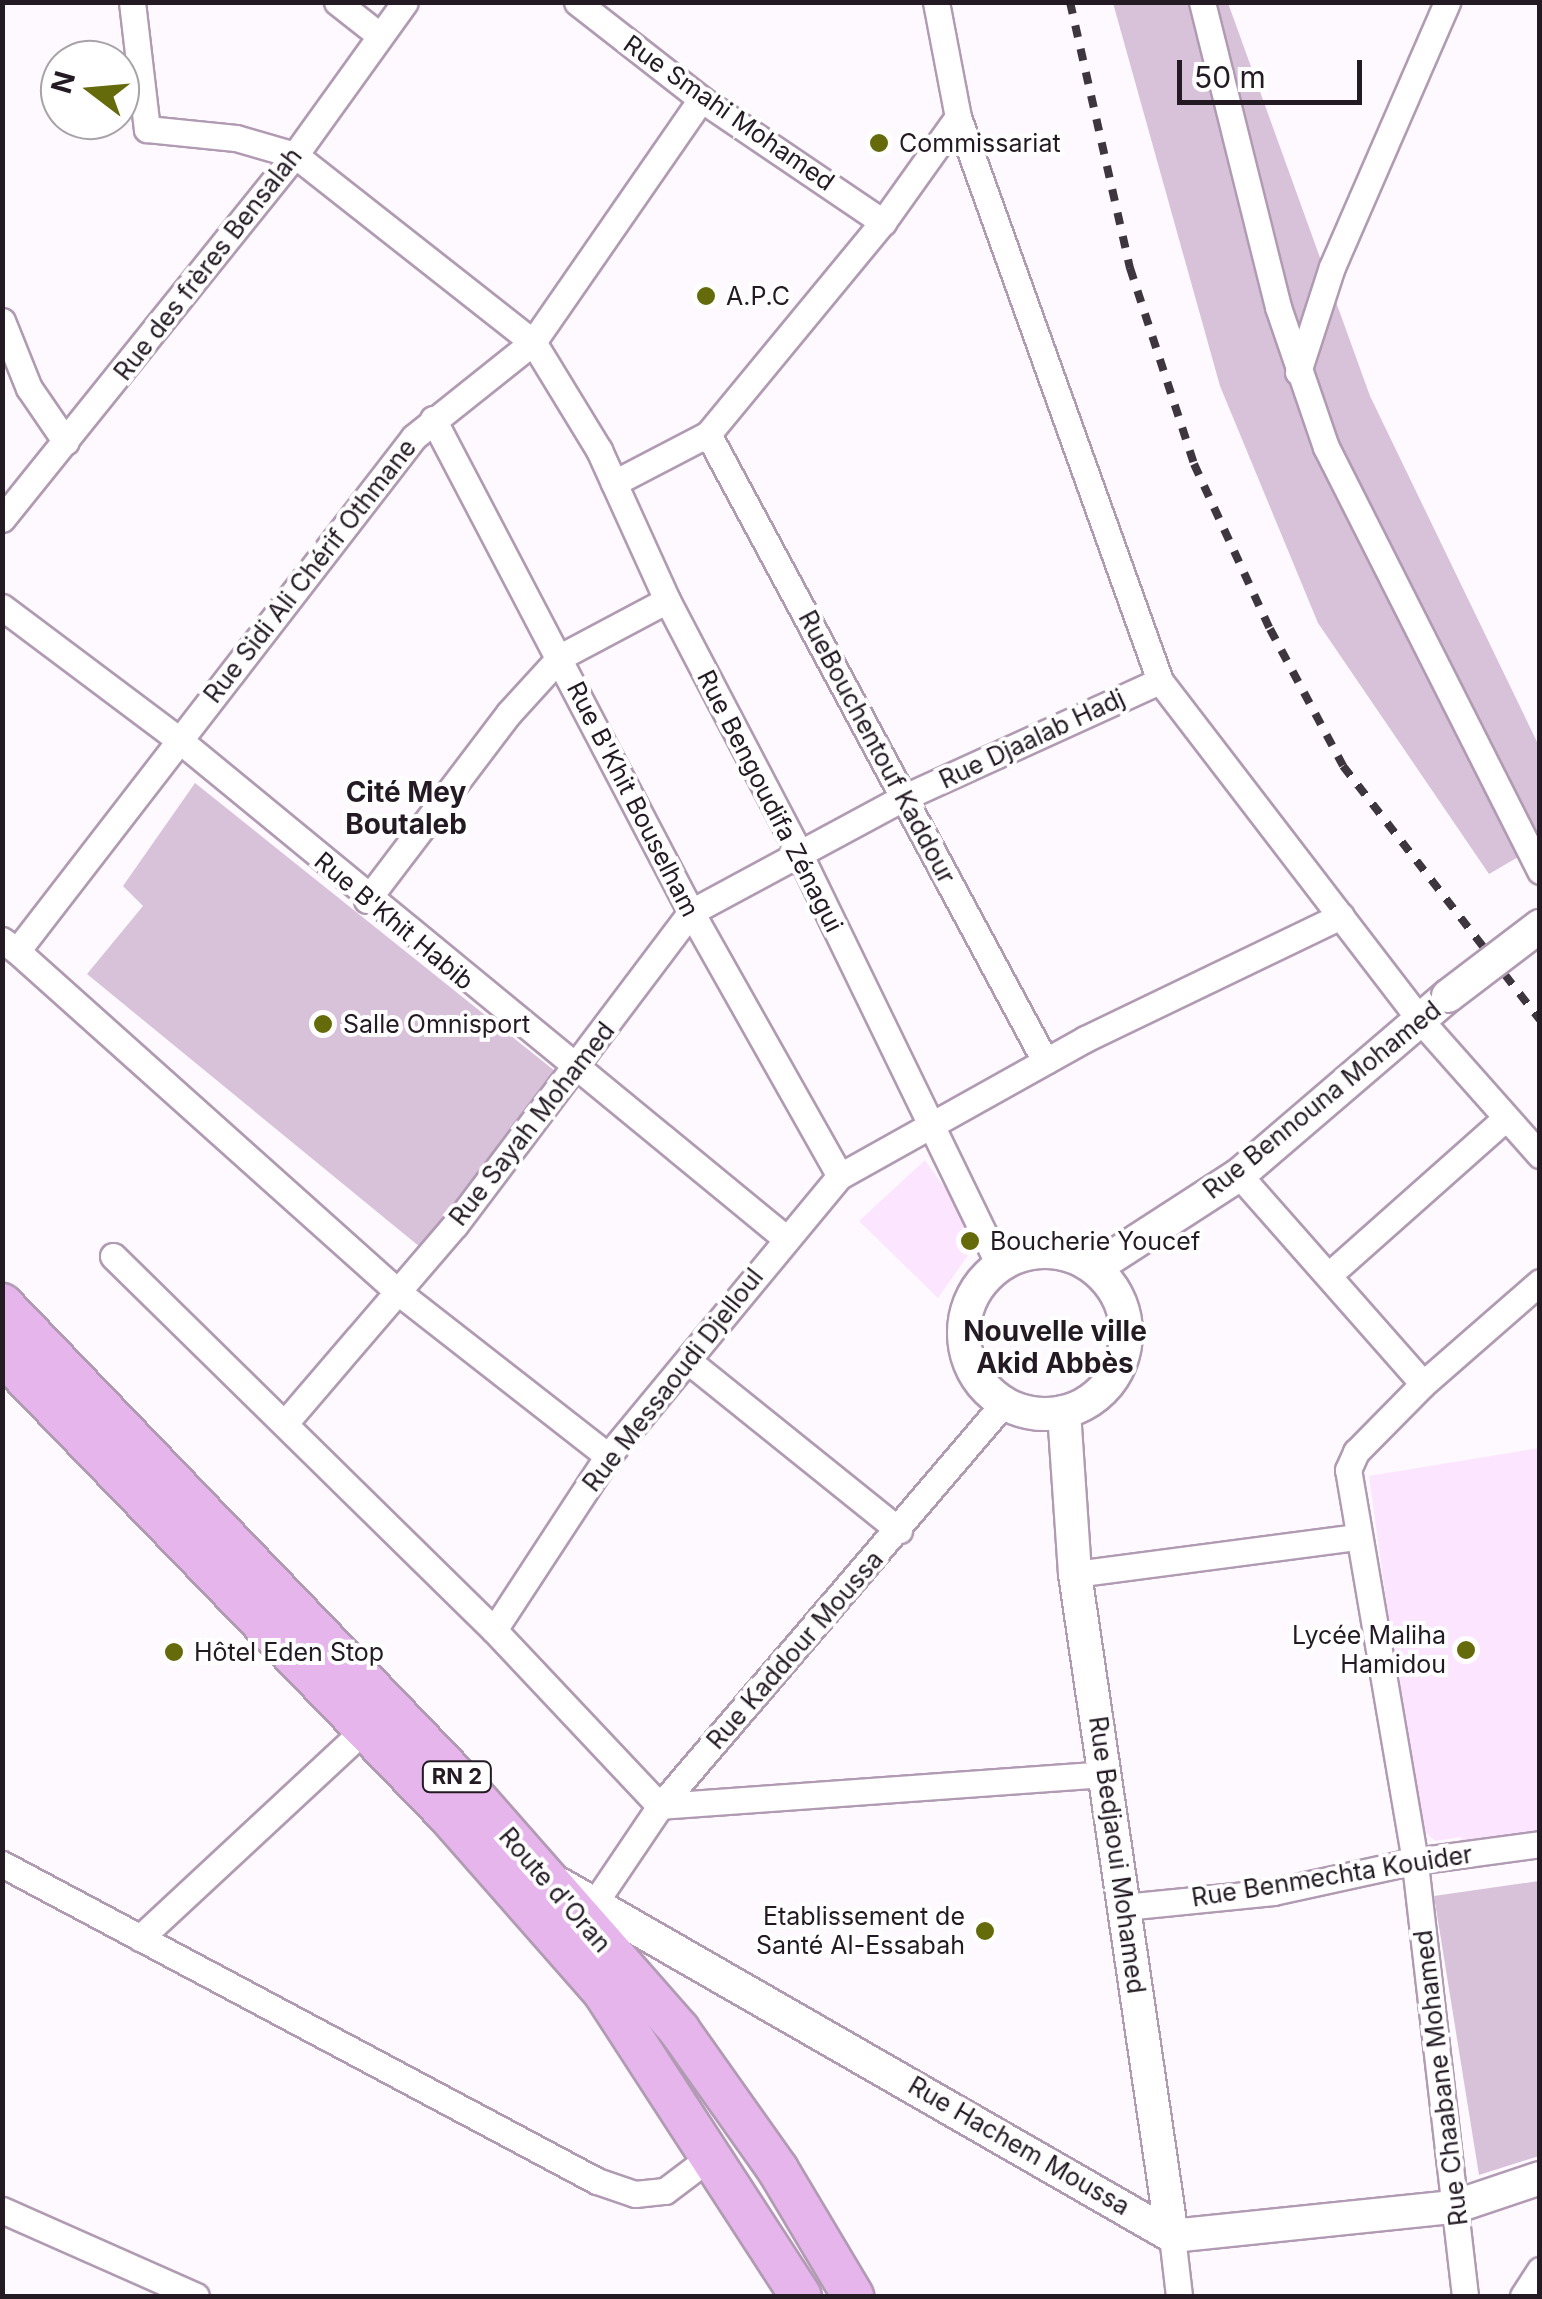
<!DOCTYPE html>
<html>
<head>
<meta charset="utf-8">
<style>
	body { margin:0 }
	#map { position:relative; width:1542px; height:2299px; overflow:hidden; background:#fdf9fe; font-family:Inter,sans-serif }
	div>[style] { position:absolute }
	.built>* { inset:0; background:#fce5ff }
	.green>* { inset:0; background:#d8c2da }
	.roads { filter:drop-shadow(2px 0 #b19bb3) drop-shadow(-2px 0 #b19bb3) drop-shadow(0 2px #b19bb3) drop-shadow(0 -2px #b19bb3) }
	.minor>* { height:25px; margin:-12.5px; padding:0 12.5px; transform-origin:12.5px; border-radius:12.5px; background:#fff }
	.tertiary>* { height:32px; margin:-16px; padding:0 16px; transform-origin:16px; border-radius:16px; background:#fff }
	.tertiary>.ring { margin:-16px; padding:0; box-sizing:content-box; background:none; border:32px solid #fff; border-radius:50% }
	.primary>* { height:40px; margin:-20px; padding:0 20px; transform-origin:20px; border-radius:20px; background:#e6b5ec }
	.rail>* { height:8px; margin-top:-4px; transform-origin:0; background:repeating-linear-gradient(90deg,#3e363e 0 12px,transparent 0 24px) }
	.bridges { filter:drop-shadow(2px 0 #b19bb3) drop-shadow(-2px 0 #b19bb3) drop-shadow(0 2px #b19bb3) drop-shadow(0 -2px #b19bb3) }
	.tertiary-bridge>* { height:32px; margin:-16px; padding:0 16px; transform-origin:16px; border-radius:16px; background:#fff }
	.dots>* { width:28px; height:28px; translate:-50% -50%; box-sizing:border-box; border:5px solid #fff; border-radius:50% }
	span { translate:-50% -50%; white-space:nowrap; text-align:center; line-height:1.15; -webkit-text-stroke:8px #fff; paint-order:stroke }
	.shield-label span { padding:2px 8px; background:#fff; border:2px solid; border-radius:8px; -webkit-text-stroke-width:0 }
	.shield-label { font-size:22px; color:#231a23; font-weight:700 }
	.street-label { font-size:25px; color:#231a23 }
	.poi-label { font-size:25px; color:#231a23 }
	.left { translate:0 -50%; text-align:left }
	.right { translate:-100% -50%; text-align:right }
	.neighbourhood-label { font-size:28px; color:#231a23; font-weight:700 }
	.frame { position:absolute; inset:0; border:5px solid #231a23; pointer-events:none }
	.north { position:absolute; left:40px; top:40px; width:100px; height:100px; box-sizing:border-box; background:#fff; border:2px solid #a7a3a7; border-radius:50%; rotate:286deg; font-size:28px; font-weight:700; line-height:40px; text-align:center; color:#231a23 }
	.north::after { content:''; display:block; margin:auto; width:35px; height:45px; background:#656a0b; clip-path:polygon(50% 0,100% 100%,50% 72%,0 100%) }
	.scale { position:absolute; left:1177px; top:60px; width:185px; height:45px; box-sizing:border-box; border:5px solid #231a23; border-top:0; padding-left:12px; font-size:30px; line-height:35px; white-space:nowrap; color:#231a23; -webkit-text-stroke:8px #fff; paint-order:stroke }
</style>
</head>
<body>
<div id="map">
	<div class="built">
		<div style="clip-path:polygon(925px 1160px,980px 1238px,938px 1298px,859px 1221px)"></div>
		<div style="clip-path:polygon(1539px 1448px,1539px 1837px,1464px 1850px,1461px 1837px,1435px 1841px,1417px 1824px,1369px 1476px)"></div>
	</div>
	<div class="green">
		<div style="clip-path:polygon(1113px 3px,1228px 3px,1370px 396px,1539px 746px,1539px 845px,1489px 874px,1318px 623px,1220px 386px)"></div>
		<div style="clip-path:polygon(195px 783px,560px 1075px,420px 1247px,87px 974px,143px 906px,123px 886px)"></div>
		<div style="clip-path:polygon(1539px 1881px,1539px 2156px,1479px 2175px,1434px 1896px)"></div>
	</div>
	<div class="roads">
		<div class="minor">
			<div style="left:132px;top:2px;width:128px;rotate:83.3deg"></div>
			<div style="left:147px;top:129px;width:89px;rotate:5.8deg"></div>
			<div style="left:236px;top:138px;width:61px;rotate:16.1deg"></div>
			<div style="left:295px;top:155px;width:303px;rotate:38.2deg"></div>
			<div style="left:533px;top:342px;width:127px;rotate:58.6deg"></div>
			<div style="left:599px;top:450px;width:165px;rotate:65.6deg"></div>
			<div style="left:667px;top:600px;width:285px;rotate:62.4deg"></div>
			<div style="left:799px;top:853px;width:458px;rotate:64.1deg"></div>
			<div style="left:337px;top:2px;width:53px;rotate:38.2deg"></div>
			<div style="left:577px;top:2px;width:157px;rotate:38deg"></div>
			<div style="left:701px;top:99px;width:220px;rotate:34.1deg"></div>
			<div style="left:936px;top:2px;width:117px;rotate:79.2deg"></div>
			<div style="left:958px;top:117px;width:599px;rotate:70.29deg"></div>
			<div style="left:1160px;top:681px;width:427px;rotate:52.5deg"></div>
			<div style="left:1420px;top:1020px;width:181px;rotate:48.4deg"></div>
			<div style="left:1202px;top:2px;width:314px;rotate:76deg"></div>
			<div style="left:1278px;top:307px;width:148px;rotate:71.1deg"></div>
			<div style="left:1326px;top:447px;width:475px;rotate:63.2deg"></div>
			<div style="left:2px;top:321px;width:72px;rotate:68.1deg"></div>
			<div style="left:29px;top:388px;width:65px;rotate:55.6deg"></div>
			<div style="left:1298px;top:372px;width:110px;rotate:-72.1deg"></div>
			<div style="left:1332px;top:267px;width:289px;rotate:-66.5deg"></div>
			<div style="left:433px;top:419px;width:556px;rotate:62.38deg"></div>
			<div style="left:691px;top:912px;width:303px;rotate:60.6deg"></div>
			<div style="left:708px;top:434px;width:712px;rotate:61.74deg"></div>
			<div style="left:614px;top:483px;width:106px;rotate:-27.5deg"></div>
			<div style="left:708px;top:434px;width:275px;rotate:-50.5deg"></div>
			<div style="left:883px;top:222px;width:129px;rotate:-54.5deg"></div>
			<div style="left:2px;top:519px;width:467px;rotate:-51.2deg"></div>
			<div style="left:295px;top:155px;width:188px;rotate:-54.3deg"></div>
			<div style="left:2px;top:607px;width:220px;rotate:36.9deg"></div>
			<div style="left:178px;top:739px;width:784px;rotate:39.41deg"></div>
			<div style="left:367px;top:900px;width:235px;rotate:-52.8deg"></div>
			<div style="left:509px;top:713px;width:76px;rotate:-47.7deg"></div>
			<div style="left:560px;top:657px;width:121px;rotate:-28deg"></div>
			<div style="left:2px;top:940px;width:19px;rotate:36deg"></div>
			<div style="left:17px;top:951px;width:649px;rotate:-52.32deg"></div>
			<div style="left:414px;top:437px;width:152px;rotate:-38.6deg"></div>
			<div style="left:533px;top:342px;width:295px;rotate:-55.3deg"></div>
			<div style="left:17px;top:951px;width:511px;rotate:41.83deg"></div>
			<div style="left:398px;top:1292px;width:266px;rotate:38deg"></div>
			<div style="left:1239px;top:1175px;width:278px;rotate:48.6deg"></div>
			<div style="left:113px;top:1256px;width:534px;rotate:44.47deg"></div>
			<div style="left:494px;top:1630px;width:242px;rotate:46.7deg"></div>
			<div style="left:660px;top:1806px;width:447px;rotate:-4.1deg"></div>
			<div style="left:1330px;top:1274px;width:235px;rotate:-41.6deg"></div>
			<div style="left:691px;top:1363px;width:267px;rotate:38.8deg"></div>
			<div style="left:285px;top:1423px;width:261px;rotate:-49.4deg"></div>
			<div style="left:455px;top:1225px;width:392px;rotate:-53deg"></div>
			<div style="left:691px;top:912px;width:243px;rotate:-28.3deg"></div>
			<div style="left:905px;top:797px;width:280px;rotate:-24.5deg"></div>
			<div style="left:1075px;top:1574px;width:282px;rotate:-7.5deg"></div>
			<div style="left:494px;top:1630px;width:208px;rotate:-56.8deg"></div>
			<div style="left:608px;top:1456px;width:364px;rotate:-50.4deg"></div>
			<div style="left:840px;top:1176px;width:281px;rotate:-29.2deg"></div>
			<div style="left:1085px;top:1039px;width:284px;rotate:-25.7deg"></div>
			<div style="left:2px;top:1864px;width:674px;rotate:28.05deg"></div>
			<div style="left:597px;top:2181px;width:40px;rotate:18.9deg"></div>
			<div style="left:635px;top:2194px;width:30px;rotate:-6deg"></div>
			<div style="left:665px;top:2191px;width:56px;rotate:-37.1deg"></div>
			<div style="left:594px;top:1904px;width:118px;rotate:-56deg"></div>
			<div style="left:660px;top:1806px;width:530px;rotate:-49.52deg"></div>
			<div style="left:1124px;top:1907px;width:150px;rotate:-5.7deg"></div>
			<div style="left:1273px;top:1892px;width:145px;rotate:-12.3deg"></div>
			<div style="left:1415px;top:1861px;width:126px;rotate:-7.7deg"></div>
			<div style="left:140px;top:1938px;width:307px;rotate:-42.9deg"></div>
			<div style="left:2px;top:2210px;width:212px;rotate:23.9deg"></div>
			<div style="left:1172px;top:2236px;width:60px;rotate:83.3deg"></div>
			<div style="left:1465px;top:2296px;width:438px;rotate:-96.6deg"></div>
			<div style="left:1415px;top:1861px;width:397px;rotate:-99.7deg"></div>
			<div style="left:1348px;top:1470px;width:20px;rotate:-66deg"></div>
			<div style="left:1356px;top:1452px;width:95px;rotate:-45.4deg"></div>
			<div style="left:1423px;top:1384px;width:155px;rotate:-41.1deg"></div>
			<div style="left:1523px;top:2296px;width:31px;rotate:-57deg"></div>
		</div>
		<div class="tertiary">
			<div class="ring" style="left:964px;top:1252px;width:130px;height:130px"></div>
			<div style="left:1095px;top:1268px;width:171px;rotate:-32.9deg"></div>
			<div style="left:1239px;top:1175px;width:275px;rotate:-40.6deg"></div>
			<div style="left:1064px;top:1412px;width:162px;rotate:86.1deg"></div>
			<div style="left:1075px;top:1574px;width:669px;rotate:81.66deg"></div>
			<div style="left:561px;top:1885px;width:705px;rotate:29.88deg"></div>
			<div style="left:1172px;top:2236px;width:283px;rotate:-5.9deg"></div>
			<div style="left:1454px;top:2207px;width:91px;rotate:-18.6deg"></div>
		</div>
		<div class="primary">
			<div style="left:2px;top:1304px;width:668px;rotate:46.15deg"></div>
			<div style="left:465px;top:1786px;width:325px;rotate:48.7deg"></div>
			<div style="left:679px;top:2030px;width:171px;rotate:54.7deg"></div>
			<div style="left:778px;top:2170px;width:147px;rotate:59.2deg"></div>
			<div style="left:2px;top:1354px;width:641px;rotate:45.95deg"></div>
			<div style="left:448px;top:1815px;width:233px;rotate:48.7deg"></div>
			<div style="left:602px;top:1990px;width:365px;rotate:57deg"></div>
		</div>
	</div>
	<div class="rail">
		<div style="left:1070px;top:2px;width:273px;rotate:77.3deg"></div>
		<div style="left:1130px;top:268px;width:206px;rotate:71.9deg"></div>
		<div style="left:1194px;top:464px;width:182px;rotate:65.3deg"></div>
		<div style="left:1270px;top:629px;width:155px;rotate:61.9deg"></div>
		<div style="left:1343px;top:766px;width:321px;rotate:52.2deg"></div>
	</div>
	<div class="bridges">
		<div class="tertiary-bridge">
			<div style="left:1448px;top:996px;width:116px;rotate:-37.3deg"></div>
		</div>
	</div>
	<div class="dots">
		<div style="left:879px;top:143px;background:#656a0b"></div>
		<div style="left:706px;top:296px;background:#656a0b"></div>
		<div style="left:323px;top:1024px;background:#656a0b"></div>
		<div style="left:970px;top:1241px;background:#656a0b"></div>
		<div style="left:1466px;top:1650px;background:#656a0b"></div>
		<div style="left:174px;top:1652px;background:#656a0b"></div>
		<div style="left:985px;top:1931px;background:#656a0b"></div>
	</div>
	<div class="shield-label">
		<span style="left:457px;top:1777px">RN 2</span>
	</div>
	<div class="street-label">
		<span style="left:729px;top:113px;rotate:35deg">Rue Smahi Mohamed</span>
		<span style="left:208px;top:264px;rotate:-52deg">Rue des frères Bensalah</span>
		<span style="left:310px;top:571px;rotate:-52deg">Rue Sidi Ali Chérif Othmane</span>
		<span style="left:1032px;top:739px;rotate:-25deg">Rue Djaalab Hadj</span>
		<span style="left:877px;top:747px;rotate:62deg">RueBouchentouf Kaddour</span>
		<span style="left:633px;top:799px;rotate:63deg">Rue B'Khit Bouselham</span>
		<span style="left:770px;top:801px;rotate:63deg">Rue Bengoudifa Zénagui</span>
		<span style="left:394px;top:921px;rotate:40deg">Rue B'Khit Habib</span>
		<span style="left:1322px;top:1100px;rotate:-39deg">Rue Bennouna Mohamed</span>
		<span style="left:532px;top:1124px;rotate:-52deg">Rue Sayah Mohamed</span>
		<span style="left:673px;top:1380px;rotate:-52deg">Rue Messaoudi Djelloul</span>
		<span style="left:795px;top:1650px;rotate:-49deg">Rue Kaddour Moussa</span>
		<span style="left:1117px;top:1855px;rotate:82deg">Rue Bedjaoui Mohamed</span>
		<span style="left:1332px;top:1876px;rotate:-9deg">Rue Benmechta Kouider</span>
		<span style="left:555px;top:1890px;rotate:49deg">Route d'Oran</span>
		<span style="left:1441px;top:2078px;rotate:-97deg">Rue Chaabane Mohamed</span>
		<span style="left:1019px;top:2146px;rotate:30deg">Rue Hachem Moussa</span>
	</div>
	<div class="poi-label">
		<span class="left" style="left:899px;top:143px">Commissariat</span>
		<span class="left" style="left:726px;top:296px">A.P.C</span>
		<span class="left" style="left:343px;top:1024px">Salle Omnisport</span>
		<span class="left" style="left:990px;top:1241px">Boucherie Youcef</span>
		<span class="right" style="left:1446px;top:1650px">Lycée Maliha<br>Hamidou</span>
		<span class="left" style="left:194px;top:1652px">Hôtel Eden Stop</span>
		<span class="right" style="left:965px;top:1931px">Etablissement de<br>Santé Al-Essabah</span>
	</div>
	<div class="neighbourhood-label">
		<span style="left:406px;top:808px">Cité Mey<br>Boutaleb</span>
		<span style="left:1055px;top:1347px">Nouvelle ville<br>Akid Abbès</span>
	</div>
	<div class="frame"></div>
	<div class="north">N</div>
	<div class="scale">50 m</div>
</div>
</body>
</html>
